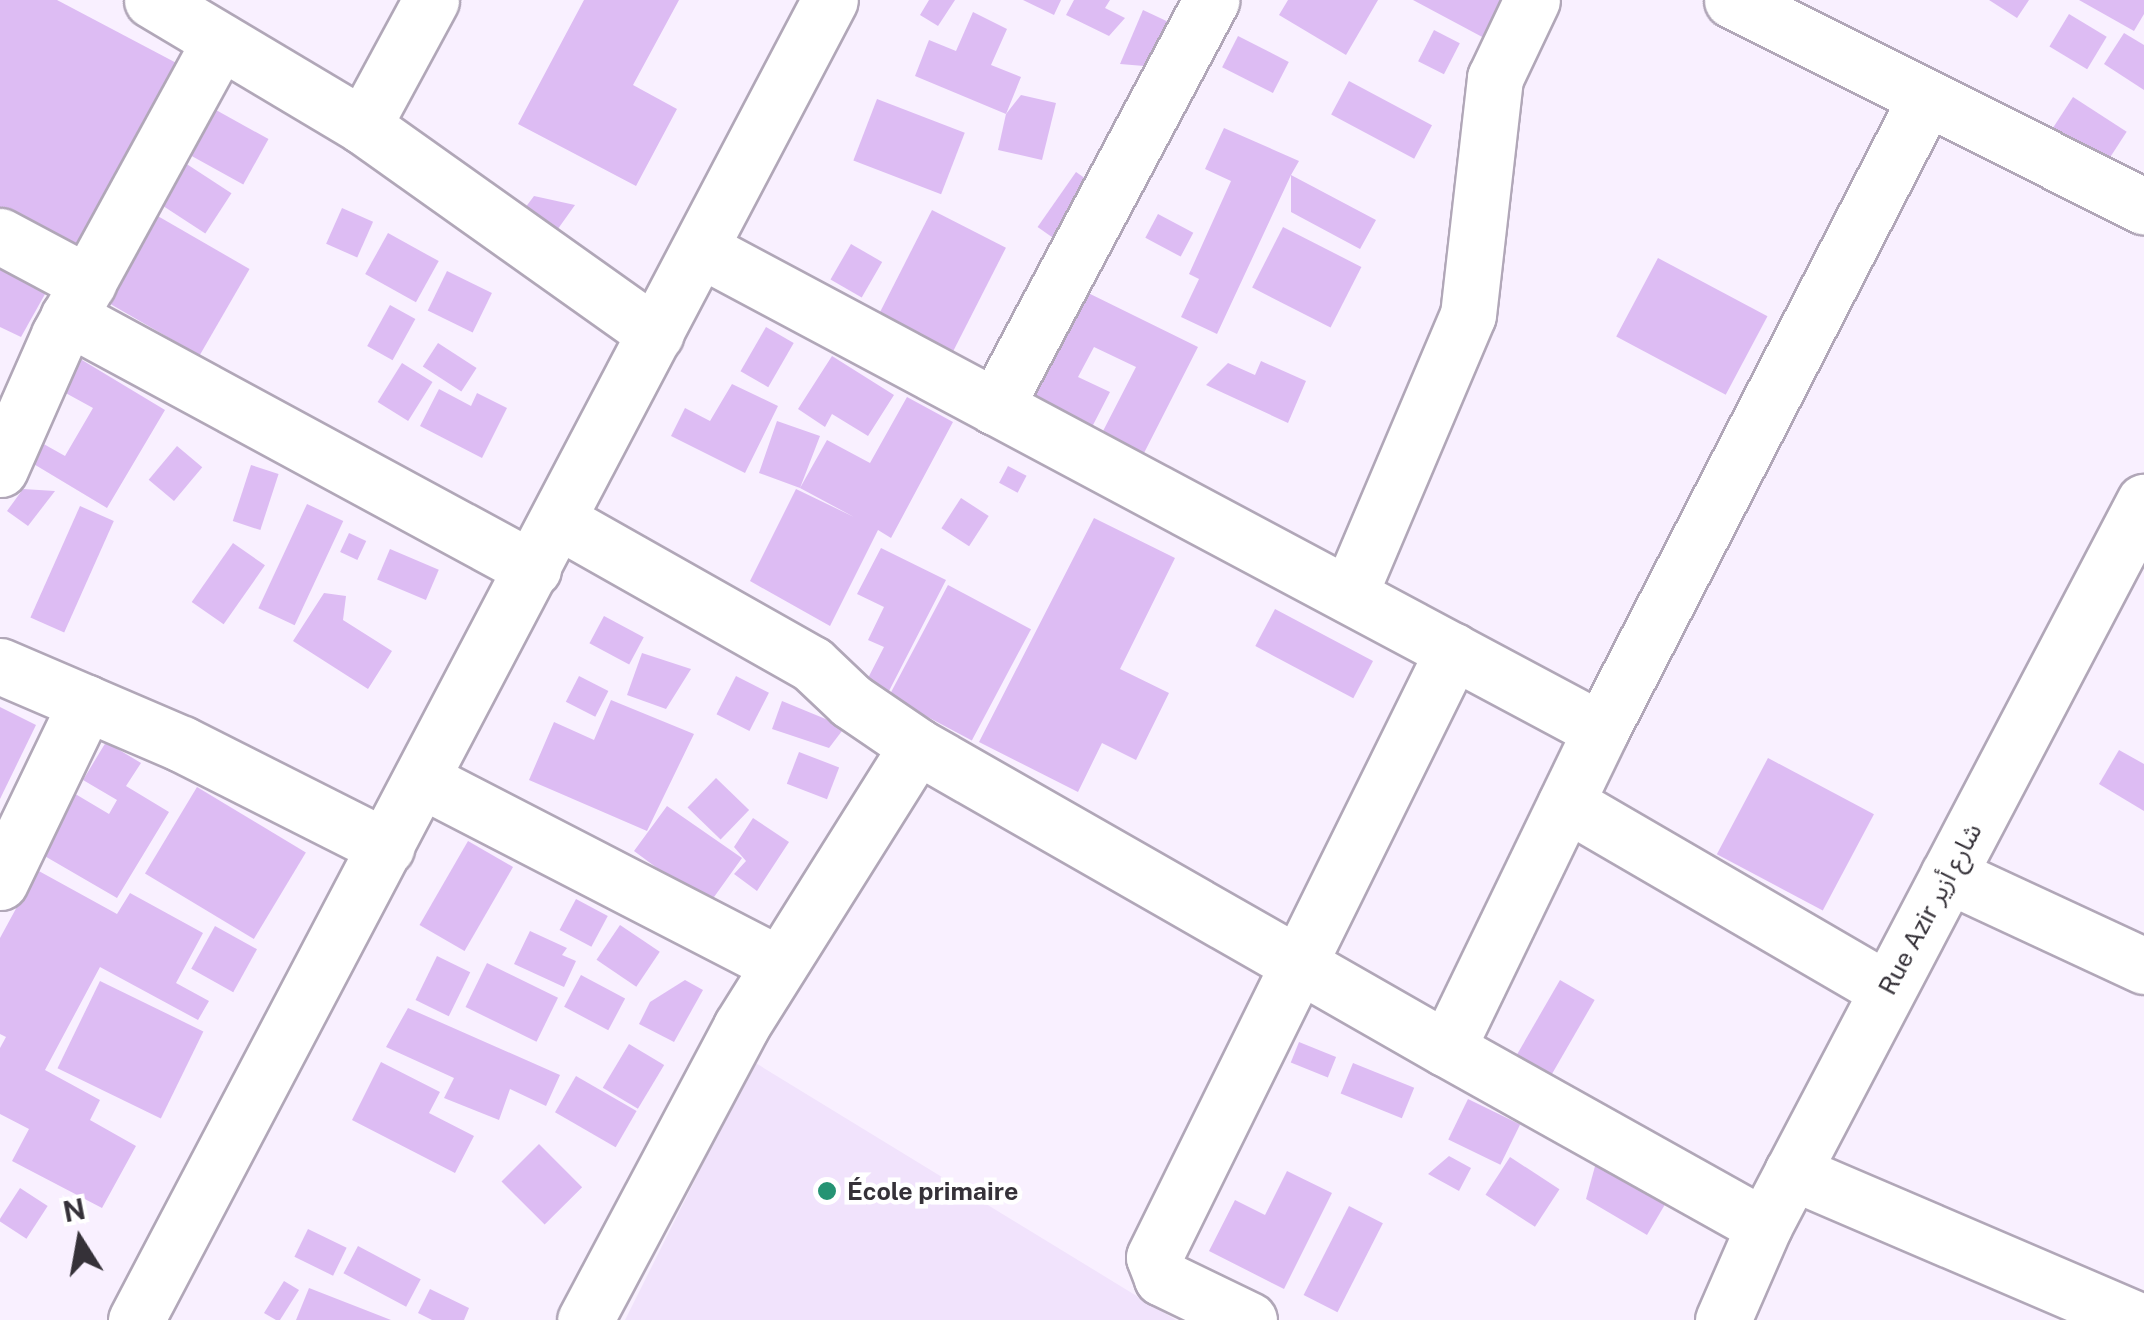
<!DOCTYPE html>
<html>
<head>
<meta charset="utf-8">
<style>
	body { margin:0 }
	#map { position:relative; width:2144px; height:1320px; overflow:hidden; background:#f9f0ff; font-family:"Public Sans","Noto Sans Arabic",sans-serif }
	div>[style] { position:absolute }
	.built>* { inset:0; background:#f1e3fc }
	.building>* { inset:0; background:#ddbcf3; transform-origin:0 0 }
	.roads { filter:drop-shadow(2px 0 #b1a7b8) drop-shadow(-2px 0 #b1a7b8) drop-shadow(0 2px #b1a7b8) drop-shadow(0 -2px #b1a7b8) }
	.minor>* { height:55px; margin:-27.5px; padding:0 27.5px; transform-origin:27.5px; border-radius:27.5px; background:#fff }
	.dots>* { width:28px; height:28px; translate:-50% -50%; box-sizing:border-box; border:5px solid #fff; border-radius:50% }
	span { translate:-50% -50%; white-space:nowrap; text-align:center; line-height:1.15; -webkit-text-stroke:9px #fff; paint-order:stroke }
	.street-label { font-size:25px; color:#353138 }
	.poi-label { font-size:25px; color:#353138; font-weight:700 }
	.left { translate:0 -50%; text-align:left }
	.north { position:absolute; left:30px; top:1190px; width:100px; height:100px; -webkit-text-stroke:8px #fff; paint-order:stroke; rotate:349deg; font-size:28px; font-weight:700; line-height:40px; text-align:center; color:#353138 }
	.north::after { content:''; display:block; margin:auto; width:35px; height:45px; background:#353138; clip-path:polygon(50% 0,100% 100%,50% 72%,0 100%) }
</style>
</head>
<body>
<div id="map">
	<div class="built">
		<div style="clip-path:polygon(754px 1062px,1176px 1320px,625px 1320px)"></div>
	</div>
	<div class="building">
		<div style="clip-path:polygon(0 0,57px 0,184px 67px,84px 255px,0 211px)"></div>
		<div style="clip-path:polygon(584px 0,679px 0,633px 85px,677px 109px,636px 186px,518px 124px)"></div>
		<div style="clip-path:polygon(929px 0,955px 0,938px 26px,920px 15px)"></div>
		<div style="clip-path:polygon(1023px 0,1061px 0,1054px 15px)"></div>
		<div style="clip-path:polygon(1074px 0,1110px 0,1105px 8px,1125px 18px,1109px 36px,1066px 15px)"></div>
		<div style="clip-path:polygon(1288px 0,1378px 0,1346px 55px,1279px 15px)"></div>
		<div style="clip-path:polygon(1413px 0,1507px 0,1486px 39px)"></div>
		<div style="clip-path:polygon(1989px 0,2029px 0,2017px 18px)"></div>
		<div style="clip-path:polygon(2079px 0,2144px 0,2144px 14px,2134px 31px)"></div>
		<div style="clip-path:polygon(1143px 10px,1175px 25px,1156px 67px,1120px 64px)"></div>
		<div style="clip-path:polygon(973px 12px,1007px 29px,991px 65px,1021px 77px,1006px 114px,915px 76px,929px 40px,956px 51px)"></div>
		<div style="left:2069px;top:14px;width:44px;height:38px;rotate:31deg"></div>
		<div style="left:1434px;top:30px;width:29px;height:35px;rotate:27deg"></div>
		<div style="clip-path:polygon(2124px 33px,2144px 45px,2144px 90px,2104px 64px)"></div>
		<div style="left:1238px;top:36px;width:57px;height:35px;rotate:27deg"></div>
		<div style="left:1349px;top:81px;width:94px;height:38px;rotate:28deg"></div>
		<div style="clip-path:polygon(1021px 95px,1056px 103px,1042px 160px,998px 150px,1006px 114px)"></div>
		<div style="left:2073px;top:97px;width:64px;height:39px;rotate:33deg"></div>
		<div style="left:877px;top:99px;width:94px;height:66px;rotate:21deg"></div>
		<div style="left:216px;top:110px;width:60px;height:52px;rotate:29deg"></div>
		<div style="clip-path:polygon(1224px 128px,1299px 161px,1291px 175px,1376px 220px,1360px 249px,1291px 212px,1291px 175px,1217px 334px,1181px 317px,1199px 279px,1189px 274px,1231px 181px,1205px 169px)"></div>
		<div style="left:182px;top:161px;width:59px;height:48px;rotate:33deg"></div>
		<div style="left:1076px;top:172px;width:24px;height:67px;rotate:35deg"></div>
		<div style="clip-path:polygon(534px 196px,575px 205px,545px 247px,513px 224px)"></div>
		<div style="left:342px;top:208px;width:34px;height:39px;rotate:24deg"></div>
		<div style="left:932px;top:210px;width:83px;height:127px;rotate:27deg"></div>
		<div style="left:1158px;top:214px;width:40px;height:27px;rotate:28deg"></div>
		<div style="left:156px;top:215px;width:108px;height:100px;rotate:30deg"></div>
		<div style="left:1283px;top:227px;width:88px;height:68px;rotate:27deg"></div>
		<div style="left:388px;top:233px;width:58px;height:47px;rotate:29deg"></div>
		<div style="left:851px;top:244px;width:36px;height:41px;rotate:30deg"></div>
		<div style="clip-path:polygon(0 251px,54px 278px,21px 337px,0 327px)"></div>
		<div style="left:1658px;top:258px;width:124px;height:89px;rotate:28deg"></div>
		<div style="left:447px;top:271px;width:50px;height:44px;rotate:26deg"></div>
		<div style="clip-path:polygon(1074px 286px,1198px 347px,1144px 453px,1102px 433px,1136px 367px,1094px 347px,1078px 377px,1110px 392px,1092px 427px,1021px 392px)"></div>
		<div style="left:390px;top:305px;width:29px;height:47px;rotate:29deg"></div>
		<div style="left:766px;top:327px;width:32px;height:51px;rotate:30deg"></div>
		<div style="left:438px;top:343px;width:46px;height:28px;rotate:33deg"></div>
		<div style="clip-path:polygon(72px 354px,165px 410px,107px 508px,27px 460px,33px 438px,65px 456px,93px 408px,62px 391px)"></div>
		<div style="clip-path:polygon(832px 356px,894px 395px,868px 436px,832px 414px,825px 427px,798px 409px)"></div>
		<div style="clip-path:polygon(1261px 361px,1306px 381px,1288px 423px,1206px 385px,1228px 363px,1255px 375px)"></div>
		<div style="left:402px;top:363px;width:36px;height:46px;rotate:32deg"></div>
		<div style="clip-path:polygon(732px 384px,778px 406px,745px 473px,671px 436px,685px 408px,710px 421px)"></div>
		<div style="clip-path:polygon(439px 389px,471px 406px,477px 393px,507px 408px,482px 458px,420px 426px)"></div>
		<div style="clip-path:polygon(907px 397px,953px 422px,891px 538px,878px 530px,830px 626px,750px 581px,796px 489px,854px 517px,800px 488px,759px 473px,777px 421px,820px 436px,800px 488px,827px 440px,870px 463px)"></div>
		<div style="left:177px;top:446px;width:33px;height:44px;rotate:40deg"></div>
		<div style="left:251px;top:465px;width:29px;height:59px;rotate:18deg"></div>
		<div style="left:1008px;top:466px;width:21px;height:19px;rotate:28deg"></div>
		<div style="clip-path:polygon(23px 489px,55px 491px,28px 526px,7px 511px)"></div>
		<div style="left:961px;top:498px;width:33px;height:36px;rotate:33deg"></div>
		<div style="left:307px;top:504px;width:40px;height:115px;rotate:25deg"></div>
		<div style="left:80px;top:506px;width:37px;height:122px;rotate:24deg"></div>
		<div style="clip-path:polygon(1094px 518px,1175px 558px,1120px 669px,1169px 693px,1136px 760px,1102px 743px,1078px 792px,979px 742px)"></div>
		<div style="left:349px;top:533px;width:19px;height:21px;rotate:25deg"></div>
		<div style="left:233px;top:543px;width:39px;height:72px;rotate:35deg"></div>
		<div style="clip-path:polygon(881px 548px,946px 580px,889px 691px,867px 680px,884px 647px,868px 640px,884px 607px,857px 594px)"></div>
		<div style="left:390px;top:549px;width:53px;height:33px;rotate:23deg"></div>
		<div style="left:948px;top:585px;width:94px;height:126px;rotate:28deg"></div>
		<div style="clip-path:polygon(324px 593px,346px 596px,343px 620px,392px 651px,368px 689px,293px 641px)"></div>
		<div style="left:1275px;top:609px;width:111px;height:42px;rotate:28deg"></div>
		<div style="left:604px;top:616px;width:45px;height:31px;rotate:28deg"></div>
		<div style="clip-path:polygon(642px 653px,691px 669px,666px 709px,627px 695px)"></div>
		<div style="left:579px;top:676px;width:33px;height:29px;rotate:27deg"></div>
		<div style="left:736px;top:676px;width:37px;height:43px;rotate:27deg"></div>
		<div style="clip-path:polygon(611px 700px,694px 734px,647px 831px,529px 780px,554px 722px,594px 740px)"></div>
		<div style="clip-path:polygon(782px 701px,845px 727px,829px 748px,772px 729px)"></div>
		<div style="clip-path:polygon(0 707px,36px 725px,0 799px)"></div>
		<div style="clip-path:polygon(106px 742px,141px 763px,126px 786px,169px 812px,117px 898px,36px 851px,72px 792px,109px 814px,117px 800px,83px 780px)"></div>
		<div style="clip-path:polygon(2119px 750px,2144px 764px,2144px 811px,2099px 784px)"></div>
		<div style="left:799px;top:752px;width:43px;height:34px;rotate:21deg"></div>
		<div style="left:1768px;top:758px;width:120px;height:109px;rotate:28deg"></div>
		<div style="left:716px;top:778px;width:46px;height:41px;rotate:44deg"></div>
		<div style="left:197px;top:787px;width:127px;height:101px;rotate:31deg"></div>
		<div style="clip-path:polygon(667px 806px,742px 858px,704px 911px,646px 884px,657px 868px,634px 851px)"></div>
		<div style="clip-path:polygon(753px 818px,789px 842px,757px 891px,734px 874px,746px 861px,734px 847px)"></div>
		<div style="left:468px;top:841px;width:52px;height:97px;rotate:30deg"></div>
		<div style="clip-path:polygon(37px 870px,117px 914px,130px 893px,203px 933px,176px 983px,209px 1001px,198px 1020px,100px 967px,45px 1070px,100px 1100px,90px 1120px,136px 1146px,102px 1208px,12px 1161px,29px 1129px,0 1114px,0 1048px,6px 1037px,0 1034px,0 938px)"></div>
		<div style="left:576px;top:899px;width:36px;height:35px;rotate:28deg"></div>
		<div style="left:620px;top:925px;width:48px;height:42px;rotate:34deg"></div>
		<div style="left:215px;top:926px;width:48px;height:49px;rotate:29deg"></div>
		<div style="clip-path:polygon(530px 931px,567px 948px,562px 955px,576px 961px,564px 987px,514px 964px)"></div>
		<div style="left:437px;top:956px;width:37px;height:49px;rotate:26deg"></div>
		<div style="left:487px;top:963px;width:79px;height:49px;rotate:26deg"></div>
		<div style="left:581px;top:975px;width:50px;height:36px;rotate:28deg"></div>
		<div style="clip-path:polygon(685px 980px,703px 990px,674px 1042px,639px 1024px,650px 1002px)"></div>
		<div style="left:1560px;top:980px;width:40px;height:88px;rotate:30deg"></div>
		<div style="left:100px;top:981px;width:115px;height:97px;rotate:26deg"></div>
		<div style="clip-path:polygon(408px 1008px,560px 1075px,546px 1106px,510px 1089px,499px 1120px,444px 1098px,454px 1078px,386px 1047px)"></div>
		<div style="left:1299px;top:1042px;width:40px;height:22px;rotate:22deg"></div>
		<div style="left:629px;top:1044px;width:41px;height:51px;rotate:31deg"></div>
		<div style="clip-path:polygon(381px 1062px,440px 1092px,429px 1113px,474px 1136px,455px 1173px,352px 1120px)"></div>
		<div style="left:1353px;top:1063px;width:66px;height:33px;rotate:22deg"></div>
		<div style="left:576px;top:1076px;width:70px;height:42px;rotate:30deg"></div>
		<div style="left:1468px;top:1099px;width:58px;height:45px;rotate:26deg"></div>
		<div style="left:539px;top:1144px;width:61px;height:53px;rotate:45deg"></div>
		<div style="clip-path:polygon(1449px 1156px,1471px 1168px,1459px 1191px,1428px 1174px)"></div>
		<div style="left:1510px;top:1157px;width:59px;height:45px;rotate:33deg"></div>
		<div style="clip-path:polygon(1597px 1159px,1667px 1201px,1647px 1235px,1586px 1199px)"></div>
		<div style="clip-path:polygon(1287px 1171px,1332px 1193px,1284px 1289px,1209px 1251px,1235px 1200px,1265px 1215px)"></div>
		<div style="left:20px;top:1188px;width:33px;height:39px;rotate:33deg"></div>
		<div style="left:1349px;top:1206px;width:38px;height:100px;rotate:27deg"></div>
		<div style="left:308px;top:1229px;width:43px;height:31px;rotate:26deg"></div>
		<div style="left:358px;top:1246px;width:71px;height:31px;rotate:28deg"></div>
		<div style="clip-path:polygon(284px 1281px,299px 1290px,280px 1320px,276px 1320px,264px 1313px)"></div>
		<div style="clip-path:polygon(309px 1288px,391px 1320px,296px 1320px)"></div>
		<div style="clip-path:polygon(430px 1289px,469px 1308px,464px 1320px,432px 1320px,418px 1313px)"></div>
	</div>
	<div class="roads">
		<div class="minor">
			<div style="left:152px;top:0;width:246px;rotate:30.8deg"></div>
			<div style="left:363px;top:126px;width:359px;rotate:35.4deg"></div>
			<div style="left:1732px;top:0;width:461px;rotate:26.6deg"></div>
			<div style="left:363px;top:126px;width:143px;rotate:-61.6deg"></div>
			<div style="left:0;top:236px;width:100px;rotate:28.1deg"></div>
			<div style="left:700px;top:249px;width:1021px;rotate:28.1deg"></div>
			<div style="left:1601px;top:730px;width:354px;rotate:115.8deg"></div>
			<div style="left:1447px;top:1049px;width:363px;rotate:29.2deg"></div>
			<div style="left:68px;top:317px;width:529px;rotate:28.45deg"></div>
			<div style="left:995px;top:407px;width:461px;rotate:-62deg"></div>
			<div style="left:0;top:469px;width:146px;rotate:-66.2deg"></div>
			<div style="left:59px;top:335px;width:335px;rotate:-61.3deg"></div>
			<div style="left:559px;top:521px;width:291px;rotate:29.5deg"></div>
			<div style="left:812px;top:664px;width:54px;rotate:43.5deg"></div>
			<div style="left:851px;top:701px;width:80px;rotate:34.3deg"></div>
			<div style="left:917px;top:746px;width:332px;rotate:122.1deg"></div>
			<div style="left:741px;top:1027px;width:332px;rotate:118deg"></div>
			<div style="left:1349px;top:595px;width:304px;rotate:-67deg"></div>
			<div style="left:1468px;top:315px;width:239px;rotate:-83.5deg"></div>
			<div style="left:1495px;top:78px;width:86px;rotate:-64.6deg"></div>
			<div style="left:0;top:666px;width:198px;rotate:23.2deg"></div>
			<div style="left:182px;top:744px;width:229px;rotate:26.8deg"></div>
			<div style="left:1601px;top:730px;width:711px;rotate:-62.79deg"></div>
			<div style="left:917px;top:746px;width:610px;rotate:29.76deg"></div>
			<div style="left:422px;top:780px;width:402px;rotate:27.3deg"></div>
			<div style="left:1566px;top:803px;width:371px;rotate:30.2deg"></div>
			<div style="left:1948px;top:875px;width:216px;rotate:24.9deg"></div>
			<div style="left:0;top:882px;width:199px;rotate:-64.3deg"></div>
			<div style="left:1792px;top:1172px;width:375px;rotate:23.2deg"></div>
			<div style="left:136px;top:1320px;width:1491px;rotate:-62.27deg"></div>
			<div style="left:1249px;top:1320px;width:97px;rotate:-154.2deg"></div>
			<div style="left:1162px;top:1278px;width:22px;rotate:-111deg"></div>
			<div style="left:1154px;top:1257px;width:676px;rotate:-63.74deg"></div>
			<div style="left:1723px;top:1320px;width:103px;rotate:-66.4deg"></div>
			<div style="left:1764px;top:1226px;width:818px;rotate:-62.31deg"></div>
		</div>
	</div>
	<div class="dots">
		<div style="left:827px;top:1191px;background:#259373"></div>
	</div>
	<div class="street-label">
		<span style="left:1930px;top:909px;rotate:-62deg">Rue Azir شارع أزير</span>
	</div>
	<div class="poi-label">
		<span class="left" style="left:847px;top:1191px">École primaire</span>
	</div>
	<div class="north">N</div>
</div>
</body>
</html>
